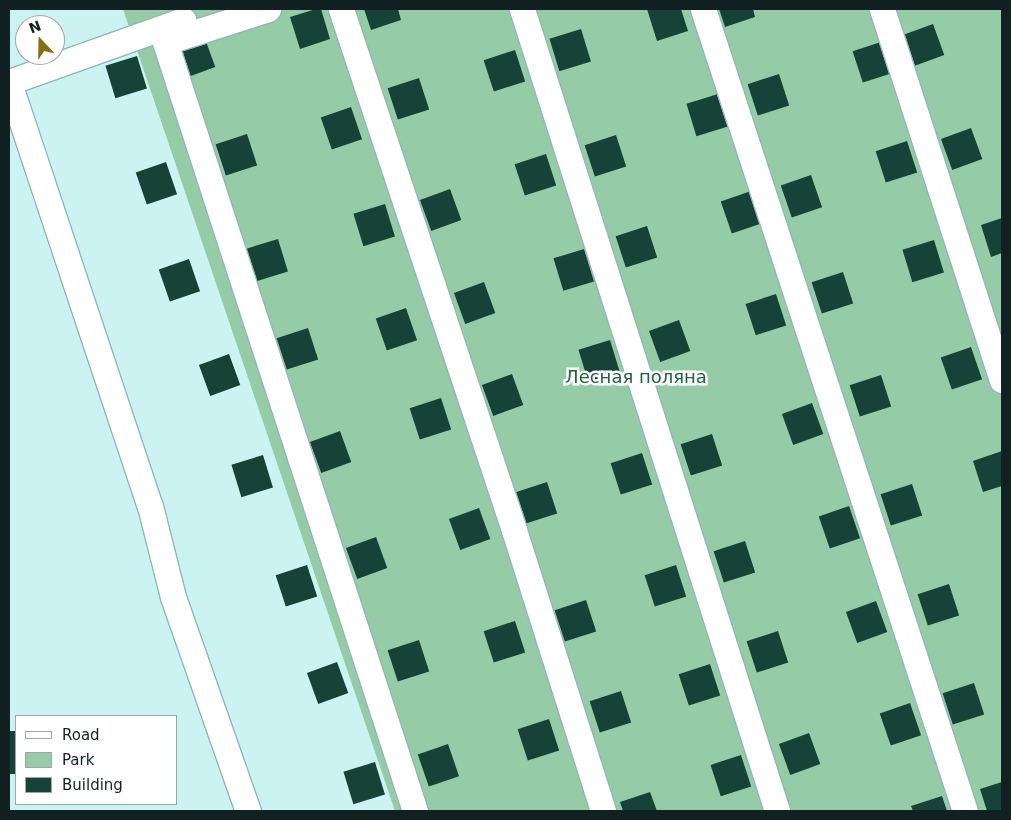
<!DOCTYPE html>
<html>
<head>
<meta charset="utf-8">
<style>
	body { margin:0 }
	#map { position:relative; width:1011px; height:820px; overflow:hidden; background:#cbf3f2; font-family:"DejaVu Sans",sans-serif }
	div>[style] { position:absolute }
	.green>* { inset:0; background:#95cca7 }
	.building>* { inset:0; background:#164237; transform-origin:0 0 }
	.roads { filter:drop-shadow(1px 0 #90b7b6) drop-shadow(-1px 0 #90b7b6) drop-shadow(0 1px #90b7b6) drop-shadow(0 -1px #90b7b6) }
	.minor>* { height:25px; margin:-12.5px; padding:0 12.5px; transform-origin:12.5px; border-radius:12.5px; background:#fff }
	span { translate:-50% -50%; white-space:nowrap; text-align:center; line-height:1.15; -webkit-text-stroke:5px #fff; paint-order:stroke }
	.park-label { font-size:18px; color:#1e633c }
	.frame { position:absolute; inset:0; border:10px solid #112020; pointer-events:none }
	.legend { position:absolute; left:15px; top:715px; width:162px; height:90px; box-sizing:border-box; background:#fff; border:1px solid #a0a6a6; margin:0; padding:6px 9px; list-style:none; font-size:15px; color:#112020 }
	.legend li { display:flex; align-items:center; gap:10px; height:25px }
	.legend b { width:25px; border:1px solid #a0a6a6 }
	.north { position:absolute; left:15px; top:15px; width:50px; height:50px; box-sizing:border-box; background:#fff; border:1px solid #a0a6a6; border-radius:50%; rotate:339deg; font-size:14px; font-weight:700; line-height:20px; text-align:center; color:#112020 }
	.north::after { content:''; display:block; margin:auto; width:18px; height:22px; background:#847010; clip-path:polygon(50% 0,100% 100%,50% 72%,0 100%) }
</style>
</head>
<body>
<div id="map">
	<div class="green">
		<div style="clip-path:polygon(123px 9px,1002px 9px,1002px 811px,395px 811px)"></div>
	</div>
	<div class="building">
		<div style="clip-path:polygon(316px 9px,321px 9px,330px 39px,300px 49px,290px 17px)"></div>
		<div style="clip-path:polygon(364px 9px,398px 9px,401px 20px,371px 30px)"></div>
		<div style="clip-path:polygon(647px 9px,681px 9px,688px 31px,657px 41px)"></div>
		<div style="clip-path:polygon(719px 9px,753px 9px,755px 17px,725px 27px)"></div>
		<div style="left:933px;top:24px;width:33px;height:32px;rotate:70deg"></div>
		<div style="left:581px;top:29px;width:34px;height:33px;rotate:73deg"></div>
		<div style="left:204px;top:36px;width:33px;height:32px;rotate:70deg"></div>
		<div style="left:884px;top:41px;width:33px;height:33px;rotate:72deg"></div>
		<div style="left:515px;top:50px;width:33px;height:33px;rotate:72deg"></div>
		<div style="left:137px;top:56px;width:34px;height:33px;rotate:73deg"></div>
		<div style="left:779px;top:74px;width:33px;height:33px;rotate:72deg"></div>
		<div style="left:419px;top:78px;width:33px;height:33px;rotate:72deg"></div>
		<div style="left:718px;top:94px;width:34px;height:33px;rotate:73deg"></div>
		<div style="left:351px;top:107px;width:34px;height:32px;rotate:71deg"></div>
		<div style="left:971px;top:128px;width:33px;height:32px;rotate:70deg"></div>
		<div style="left:247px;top:134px;width:33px;height:33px;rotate:72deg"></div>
		<div style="left:616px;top:135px;width:33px;height:33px;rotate:72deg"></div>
		<div style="left:907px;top:141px;width:33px;height:33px;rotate:72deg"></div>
		<div style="left:546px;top:154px;width:33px;height:33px;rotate:72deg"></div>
		<div style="left:166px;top:162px;width:34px;height:32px;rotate:71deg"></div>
		<div style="left:811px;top:175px;width:34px;height:32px;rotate:71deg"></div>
		<div style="left:450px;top:189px;width:33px;height:32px;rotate:70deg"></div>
		<div style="left:751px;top:191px;width:34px;height:32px;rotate:71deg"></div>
		<div style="left:385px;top:204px;width:34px;height:33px;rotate:73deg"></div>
		<div style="clip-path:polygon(1002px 218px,1002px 253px,991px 257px,981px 225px)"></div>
		<div style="left:647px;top:226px;width:33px;height:33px;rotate:72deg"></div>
		<div style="left:278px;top:239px;width:34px;height:33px;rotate:73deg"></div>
		<div style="left:934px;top:240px;width:34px;height:33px;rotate:73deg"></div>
		<div style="left:584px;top:249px;width:34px;height:32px;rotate:73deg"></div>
		<div style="left:189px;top:259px;width:34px;height:32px;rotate:71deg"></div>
		<div style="left:843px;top:272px;width:33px;height:33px;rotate:72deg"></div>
		<div style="left:484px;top:282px;width:33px;height:32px;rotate:70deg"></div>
		<div style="left:776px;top:294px;width:33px;height:32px;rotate:72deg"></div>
		<div style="left:406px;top:308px;width:34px;height:32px;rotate:71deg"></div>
		<div style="left:679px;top:320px;width:33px;height:32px;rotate:70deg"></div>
		<div style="left:308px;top:328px;width:33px;height:33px;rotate:72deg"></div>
		<div style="left:610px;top:340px;width:34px;height:33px;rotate:73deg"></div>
		<div style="left:971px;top:347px;width:34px;height:32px;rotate:71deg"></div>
		<div style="left:229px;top:354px;width:33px;height:32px;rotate:70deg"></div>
		<div style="left:512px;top:374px;width:33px;height:32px;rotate:70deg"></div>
		<div style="left:881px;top:375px;width:33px;height:33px;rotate:72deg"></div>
		<div style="left:441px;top:398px;width:33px;height:33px;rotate:72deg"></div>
		<div style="left:812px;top:403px;width:33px;height:32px;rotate:70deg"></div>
		<div style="left:340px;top:431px;width:33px;height:32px;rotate:70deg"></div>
		<div style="left:712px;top:434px;width:33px;height:33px;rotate:72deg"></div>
		<div style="clip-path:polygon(1002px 451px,1002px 486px,983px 492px,973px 461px)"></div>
		<div style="left:642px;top:453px;width:33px;height:33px;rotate:72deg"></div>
		<div style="left:263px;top:455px;width:34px;height:33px;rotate:73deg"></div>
		<div style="left:547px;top:482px;width:33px;height:33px;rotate:72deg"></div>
		<div style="left:912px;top:484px;width:33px;height:33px;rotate:72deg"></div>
		<div style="left:849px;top:506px;width:34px;height:32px;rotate:71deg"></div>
		<div style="left:479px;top:508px;width:33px;height:32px;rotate:70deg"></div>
		<div style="left:376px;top:537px;width:33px;height:32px;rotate:70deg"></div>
		<div style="left:745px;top:541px;width:33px;height:33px;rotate:72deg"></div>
		<div style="left:307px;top:565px;width:33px;height:33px;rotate:72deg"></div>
		<div style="left:676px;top:565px;width:33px;height:33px;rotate:72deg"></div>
		<div style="left:949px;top:584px;width:33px;height:33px;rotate:72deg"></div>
		<div style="left:586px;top:600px;width:33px;height:33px;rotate:72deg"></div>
		<div style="left:876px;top:601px;width:33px;height:32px;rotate:70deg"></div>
		<div style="left:515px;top:621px;width:33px;height:33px;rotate:72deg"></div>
		<div style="left:778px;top:631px;width:33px;height:33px;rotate:72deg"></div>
		<div style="left:419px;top:640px;width:33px;height:33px;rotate:72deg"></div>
		<div style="left:337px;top:662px;width:33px;height:32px;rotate:70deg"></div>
		<div style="left:710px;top:664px;width:33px;height:33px;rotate:72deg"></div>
		<div style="left:974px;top:683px;width:33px;height:33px;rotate:72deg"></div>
		<div style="left:621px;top:691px;width:33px;height:33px;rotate:72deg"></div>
		<div style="left:910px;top:703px;width:34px;height:32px;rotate:71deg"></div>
		<div style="left:549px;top:719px;width:33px;height:33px;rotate:72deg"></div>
		<div style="left:16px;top:731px;width:43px;height:8px;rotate:90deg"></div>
		<div style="left:809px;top:733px;width:33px;height:32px;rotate:70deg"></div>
		<div style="left:448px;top:744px;width:34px;height:32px;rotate:71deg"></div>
		<div style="left:741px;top:755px;width:33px;height:32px;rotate:72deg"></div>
		<div style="left:375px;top:762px;width:34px;height:33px;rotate:73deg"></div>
		<div style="clip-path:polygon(1002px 782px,1002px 811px,987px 811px,980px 789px)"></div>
		<div style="clip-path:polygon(650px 792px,657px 811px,623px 811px,620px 802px)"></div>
		<div style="clip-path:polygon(942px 796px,947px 811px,913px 811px,911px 806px)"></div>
	</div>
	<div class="roads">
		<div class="minor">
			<div style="left:268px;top:9px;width:108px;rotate:162.2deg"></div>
			<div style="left:165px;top:42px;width:809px;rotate:71.99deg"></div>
			<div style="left:341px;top:9px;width:549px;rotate:71.63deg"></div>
			<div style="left:514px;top:530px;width:295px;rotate:72.4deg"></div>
			<div style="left:522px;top:9px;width:842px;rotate:72.36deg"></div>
			<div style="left:703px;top:9px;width:844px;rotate:71.91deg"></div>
			<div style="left:882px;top:9px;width:390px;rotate:72.1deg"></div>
			<div style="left:9px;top:82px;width:185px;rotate:-19.6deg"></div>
			<div style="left:9px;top:83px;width:446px;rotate:71.6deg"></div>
			<div style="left:150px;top:506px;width:94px;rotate:75.8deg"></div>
			<div style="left:173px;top:597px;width:227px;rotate:70.7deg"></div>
		</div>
	</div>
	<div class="park-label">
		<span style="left:636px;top:377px">Лесная поляна</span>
	</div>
	<div class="frame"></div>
	<ul class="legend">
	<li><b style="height:6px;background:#fff"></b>Road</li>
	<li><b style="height:14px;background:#95cca7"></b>Park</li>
	<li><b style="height:14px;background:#164237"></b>Building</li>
	</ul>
	<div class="north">N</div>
</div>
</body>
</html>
